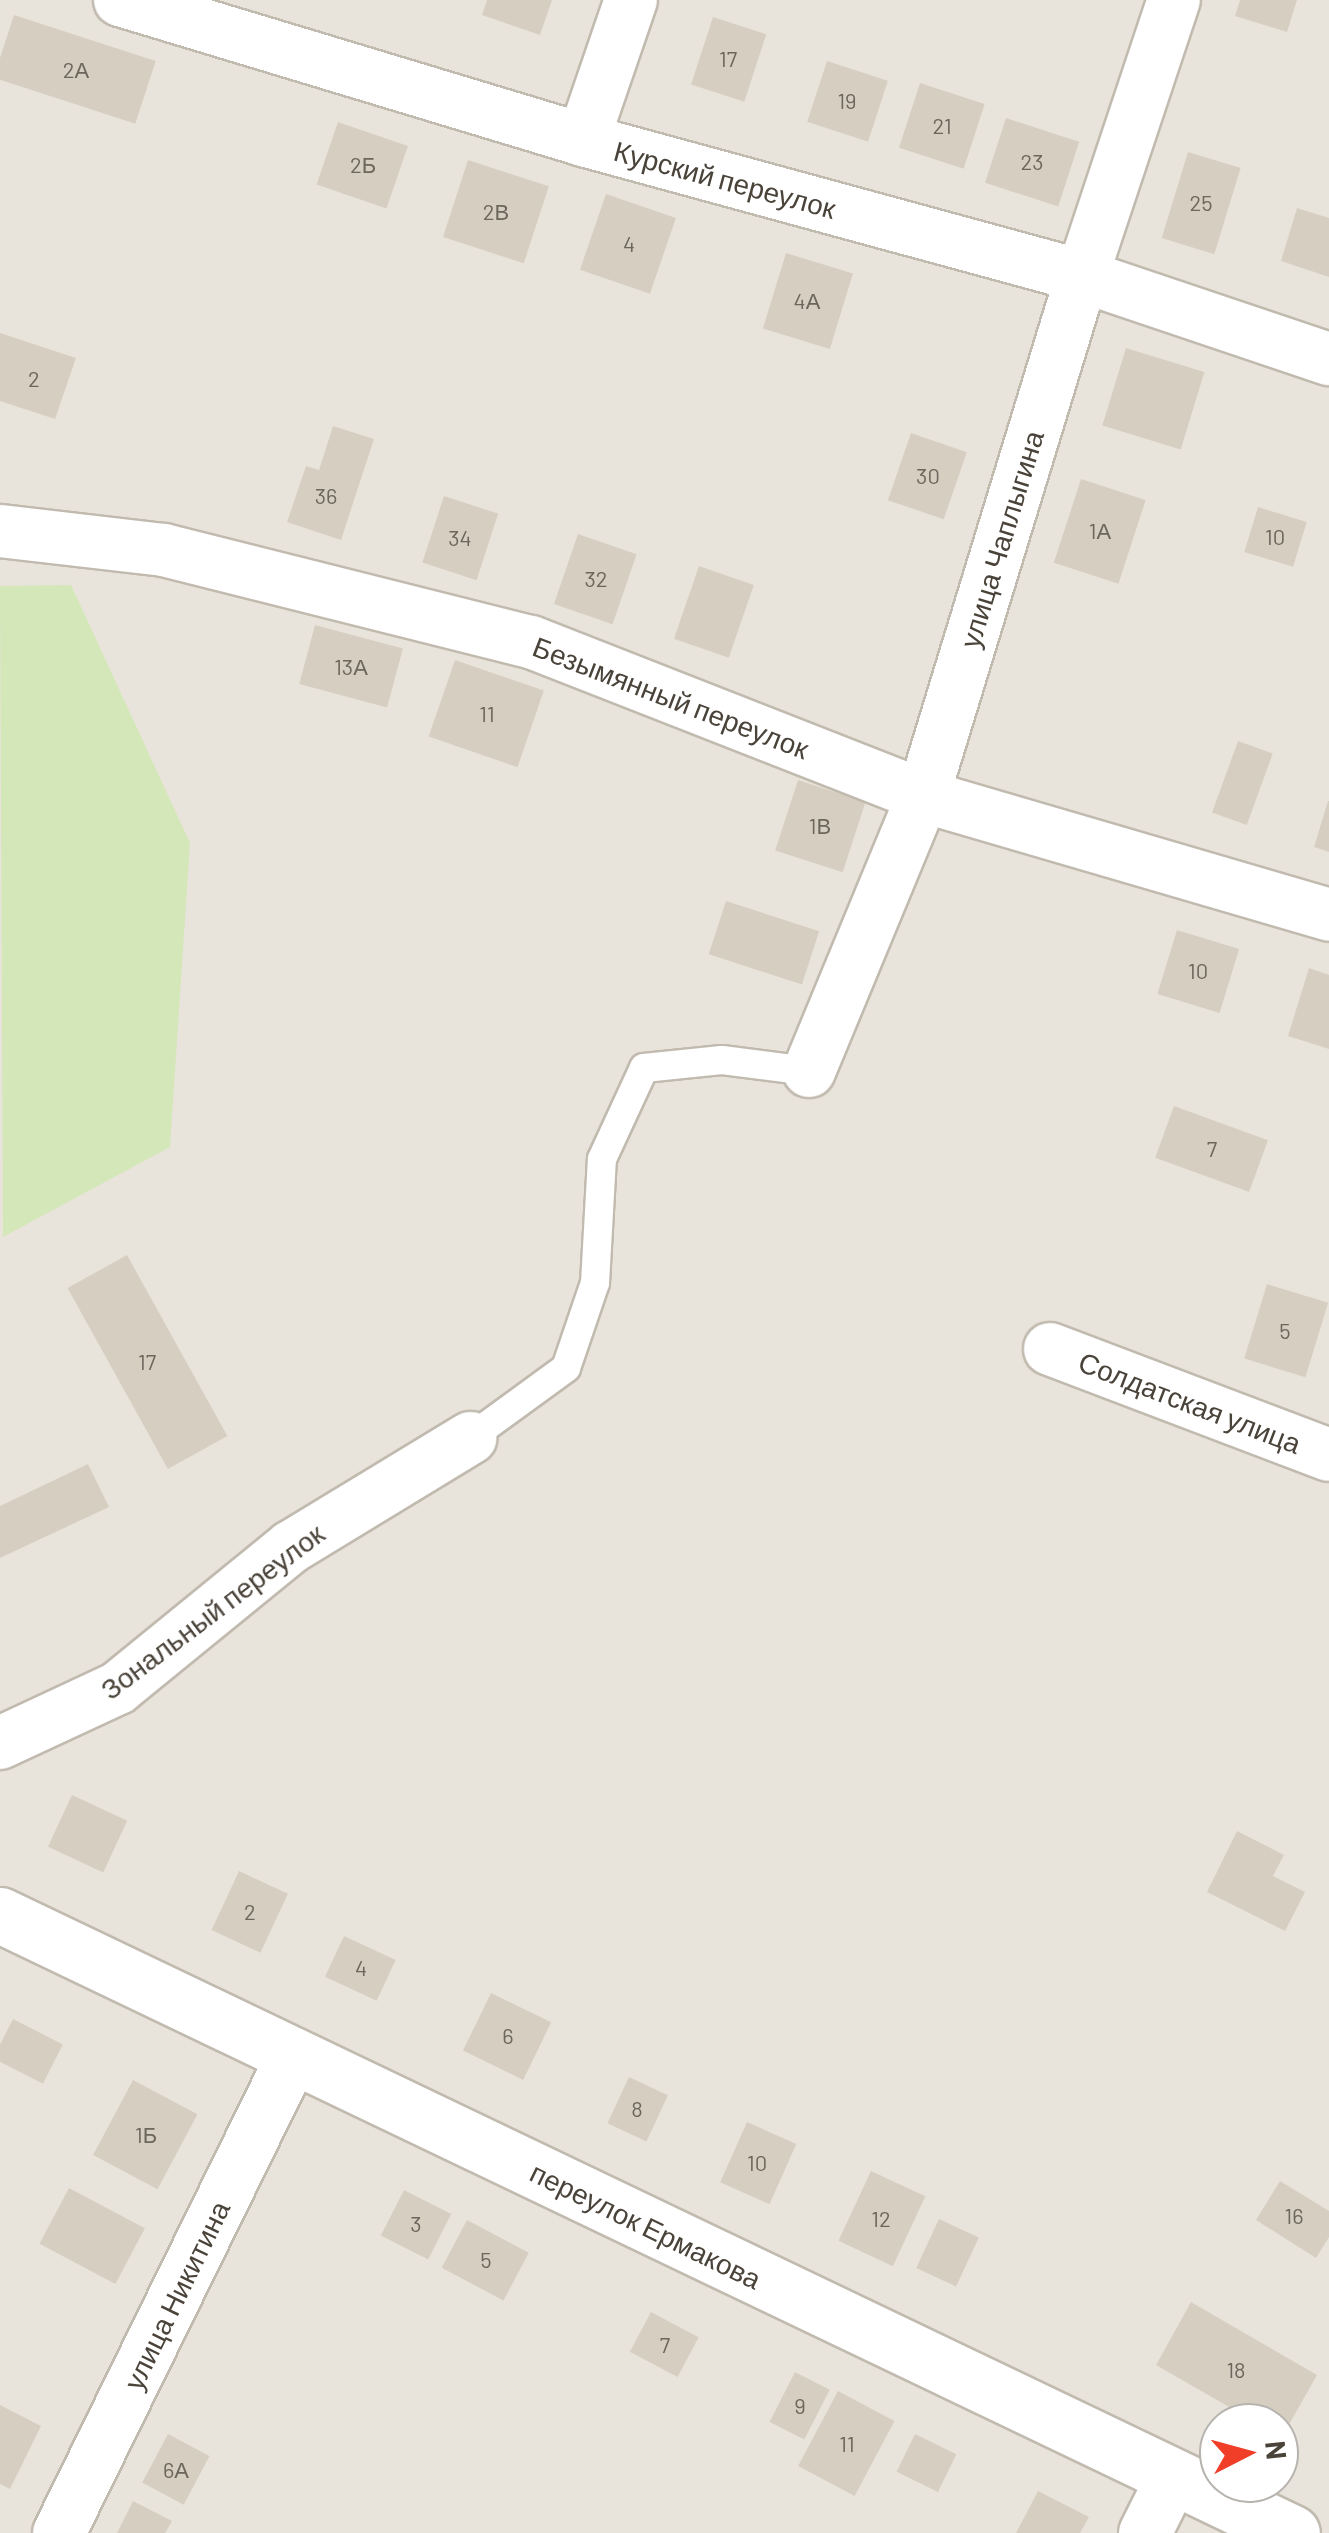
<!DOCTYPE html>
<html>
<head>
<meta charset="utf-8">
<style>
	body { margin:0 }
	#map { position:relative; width:1329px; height:2533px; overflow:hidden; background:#f5f2ec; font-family:Barlow,sans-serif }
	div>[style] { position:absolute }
	.residential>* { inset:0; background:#e9e4db }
	.green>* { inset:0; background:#d4e7b8 }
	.building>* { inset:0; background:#d7cec2; transform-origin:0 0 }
	.roads { filter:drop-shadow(2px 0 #c1baaf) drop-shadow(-2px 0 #c1baaf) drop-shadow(0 2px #c1baaf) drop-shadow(0 -2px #c1baaf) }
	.service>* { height:28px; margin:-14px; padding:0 14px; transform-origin:14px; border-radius:14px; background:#fff }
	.minor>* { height:52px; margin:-26px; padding:0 26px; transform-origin:26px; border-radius:26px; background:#fff }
	.tertiary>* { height:55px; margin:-27.5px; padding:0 27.5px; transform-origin:27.5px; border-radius:27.5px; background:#fff }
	span { translate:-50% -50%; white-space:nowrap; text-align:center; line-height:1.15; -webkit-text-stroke:8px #fff; paint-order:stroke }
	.number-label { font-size:22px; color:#6d665c }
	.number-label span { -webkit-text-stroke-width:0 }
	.street-label { font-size:28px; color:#4a433a }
	.north { position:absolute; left:1199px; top:2403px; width:100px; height:100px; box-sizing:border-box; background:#fff; border:2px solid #b7b4b0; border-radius:50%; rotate:84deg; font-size:28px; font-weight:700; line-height:40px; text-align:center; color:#4a433a }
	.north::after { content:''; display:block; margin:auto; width:35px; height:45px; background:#f03e29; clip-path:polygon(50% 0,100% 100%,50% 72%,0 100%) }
</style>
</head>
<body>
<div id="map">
	<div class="residential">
		<div style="clip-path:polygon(evenodd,0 0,1329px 0,1329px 2533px,0 2533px,0 0,1219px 2423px,1279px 2423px,1279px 2483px,1219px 2483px,1219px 2423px)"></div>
	</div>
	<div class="green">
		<div style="clip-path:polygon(71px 585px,190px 843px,170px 1147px,3px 1237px,0 586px)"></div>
	</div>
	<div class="building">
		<div style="clip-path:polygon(487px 0,552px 0,540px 35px,482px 15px)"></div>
		<div style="clip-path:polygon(1240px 0,1297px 0,1287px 32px,1235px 16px)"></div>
		<div style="left:14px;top:15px;width:149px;height:66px;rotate:18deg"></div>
		<div style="left:713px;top:17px;width:56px;height:71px;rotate:18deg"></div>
		<div style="left:827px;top:61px;width:64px;height:64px;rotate:18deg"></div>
		<div style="left:920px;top:83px;width:68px;height:68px;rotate:18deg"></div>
		<div style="left:1006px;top:118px;width:77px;height:68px;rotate:18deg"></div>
		<div style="left:338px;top:122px;width:74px;height:66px;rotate:19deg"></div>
		<div style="left:1188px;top:152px;width:55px;height:90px;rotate:17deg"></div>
		<div style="left:468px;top:160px;width:85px;height:81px;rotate:18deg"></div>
		<div style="left:606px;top:194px;width:74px;height:80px;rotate:19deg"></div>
		<div style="clip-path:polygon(1297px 208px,1329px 218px,1329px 277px,1281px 261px)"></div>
		<div style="left:786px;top:253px;width:70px;height:79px;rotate:17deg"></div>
		<div style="clip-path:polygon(0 333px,76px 358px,55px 419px,0 401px)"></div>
		<div style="left:1126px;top:348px;width:82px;height:81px;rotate:17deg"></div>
		<div style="clip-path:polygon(333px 426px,374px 439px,341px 540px,287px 522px,306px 466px,319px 470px)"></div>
		<div style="left:911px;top:433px;width:59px;height:71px;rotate:19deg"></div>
		<div style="left:1081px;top:479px;width:68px;height:88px;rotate:18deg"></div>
		<div style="left:444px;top:496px;width:57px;height:70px;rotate:18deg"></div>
		<div style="left:1258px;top:507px;width:51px;height:47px;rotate:17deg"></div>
		<div style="left:578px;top:534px;width:62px;height:74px;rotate:19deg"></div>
		<div style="left:699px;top:566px;width:58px;height:77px;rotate:19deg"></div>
		<div style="left:315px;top:625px;width:91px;height:61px;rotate:15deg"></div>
		<div style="left:455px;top:660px;width:94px;height:81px;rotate:19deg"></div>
		<div style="left:1238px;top:741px;width:37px;height:76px;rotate:20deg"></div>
		<div style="left:798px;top:780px;width:71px;height:74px;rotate:18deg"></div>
		<div style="clip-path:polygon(1328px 801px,1329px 801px,1329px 852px,1314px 847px)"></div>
		<div style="left:726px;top:901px;width:98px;height:56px;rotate:18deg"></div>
		<div style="left:1177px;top:930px;width:65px;height:67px;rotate:17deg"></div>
		<div style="clip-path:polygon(1309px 968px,1329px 975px,1329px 1049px,1288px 1036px)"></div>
		<div style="left:1174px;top:1106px;width:100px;height:55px;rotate:20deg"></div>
		<div style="left:127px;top:1255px;width:207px;height:68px;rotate:61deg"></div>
		<div style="left:1267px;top:1284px;width:64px;height:78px;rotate:17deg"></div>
		<div style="clip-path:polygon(88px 1464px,109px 1507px,0 1558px,0 1506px)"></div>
		<div style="left:72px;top:1795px;width:61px;height:57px;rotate:25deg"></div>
		<div style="clip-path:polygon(1237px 1831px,1284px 1855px,1273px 1876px,1305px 1892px,1285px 1931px,1207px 1892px)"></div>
		<div style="left:239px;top:1871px;width:54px;height:65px;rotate:25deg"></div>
		<div style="left:344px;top:1936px;width:57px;height:45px;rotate:25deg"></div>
		<div style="left:491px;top:1993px;width:67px;height:64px;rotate:26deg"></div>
		<div style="left:13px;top:2019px;width:56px;height:44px;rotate:27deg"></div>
		<div style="left:629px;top:2077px;width:43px;height:51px;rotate:25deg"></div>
		<div style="left:133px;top:2080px;width:73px;height:85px;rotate:28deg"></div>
		<div style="left:747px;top:2122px;width:54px;height:66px;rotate:24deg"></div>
		<div style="left:871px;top:2171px;width:60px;height:77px;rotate:25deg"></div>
		<div style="clip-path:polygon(1280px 2181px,1329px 2211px,1329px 2237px,1316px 2258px,1256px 2220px)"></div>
		<div style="left:69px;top:2188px;width:86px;height:63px;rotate:28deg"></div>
		<div style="left:404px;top:2190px;width:53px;height:51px;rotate:27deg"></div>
		<div style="left:939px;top:2219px;width:44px;height:54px;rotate:25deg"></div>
		<div style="left:467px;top:2220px;width:70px;height:54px;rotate:28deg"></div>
		<div style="clip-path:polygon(1191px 2302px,1317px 2375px,1282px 2437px,1279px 2423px,1257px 2423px,1156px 2365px)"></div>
		<div style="left:651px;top:2312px;width:54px;height:45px;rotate:28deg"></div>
		<div style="left:795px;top:2372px;width:39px;height:56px;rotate:27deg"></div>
		<div style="left:838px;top:2391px;width:64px;height:85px;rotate:28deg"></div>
		<div style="clip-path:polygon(0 2405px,41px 2426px,10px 2489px,0 2484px)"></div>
		<div style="left:168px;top:2434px;width:47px;height:55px;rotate:28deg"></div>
		<div style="left:915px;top:2434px;width:46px;height:42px;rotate:26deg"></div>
		<div style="clip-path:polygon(1038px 2491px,1089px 2517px,1080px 2533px,1016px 2533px)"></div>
		<div style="clip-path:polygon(133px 2501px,172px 2521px,165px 2533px,117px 2533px)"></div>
	</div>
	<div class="roads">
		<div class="service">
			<div style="left:470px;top:1438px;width:119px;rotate:-36.1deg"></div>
			<div style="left:566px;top:1368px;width:90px;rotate:-71.2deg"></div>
			<div style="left:595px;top:1283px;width:124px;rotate:-86.8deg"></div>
			<div style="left:602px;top:1159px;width:100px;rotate:-65.2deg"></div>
			<div style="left:644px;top:1068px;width:78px;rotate:-5.9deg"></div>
			<div style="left:722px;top:1060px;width:88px;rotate:7.2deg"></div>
		</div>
		<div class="minor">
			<div style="left:120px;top:0;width:484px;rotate:16.8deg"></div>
			<div style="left:583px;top:140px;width:517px;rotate:15.25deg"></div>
			<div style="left:1082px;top:276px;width:261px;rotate:18.6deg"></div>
			<div style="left:583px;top:140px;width:148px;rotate:-71.1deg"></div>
			<div style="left:0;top:531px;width:165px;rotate:6.6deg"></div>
			<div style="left:164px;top:550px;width:378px;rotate:14.1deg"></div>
			<div style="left:531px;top:642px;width:421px;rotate:21.4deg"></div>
			<div style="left:923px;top:796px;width:423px;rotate:16.3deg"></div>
			<div style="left:809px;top:1071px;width:298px;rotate:-67.5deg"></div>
			<div style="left:923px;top:796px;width:544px;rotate:-73deg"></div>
			<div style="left:1082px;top:276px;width:291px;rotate:-71.6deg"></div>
			<div style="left:1050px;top:1349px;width:298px;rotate:20.8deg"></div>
			<div style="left:0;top:1743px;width:130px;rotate:-25deg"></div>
			<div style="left:118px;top:1688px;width:223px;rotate:-39.2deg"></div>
			<div style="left:291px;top:1547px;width:210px;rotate:-31.3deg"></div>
			<div style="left:59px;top:2533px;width:531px;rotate:-63.87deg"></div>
			<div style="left:1145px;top:2533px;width:63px;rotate:-63.4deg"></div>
		</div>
		<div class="tertiary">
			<div style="left:0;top:1915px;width:1432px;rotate:25.56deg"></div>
		</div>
	</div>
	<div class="number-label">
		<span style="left:728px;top:59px">17</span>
		<span style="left:76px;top:70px">2А</span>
		<span style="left:847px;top:101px">19</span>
		<span style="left:942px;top:126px">21</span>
		<span style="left:1032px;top:162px">23</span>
		<span style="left:363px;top:165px">2Б</span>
		<span style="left:1201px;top:203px">25</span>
		<span style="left:496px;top:212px">2В</span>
		<span style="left:629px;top:244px">4</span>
		<span style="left:807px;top:301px">4А</span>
		<span style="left:34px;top:379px">2</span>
		<span style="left:928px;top:476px">30</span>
		<span style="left:326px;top:496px">36</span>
		<span style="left:1100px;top:531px">1А</span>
		<span style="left:1275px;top:537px">10</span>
		<span style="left:460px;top:538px">34</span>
		<span style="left:596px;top:579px">32</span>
		<span style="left:351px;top:667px">13А</span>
		<span style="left:487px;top:714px">11</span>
		<span style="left:820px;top:826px">1В</span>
		<span style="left:1198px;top:971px">10</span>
		<span style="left:1212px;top:1149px">7</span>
		<span style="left:1285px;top:1331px">5</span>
		<span style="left:147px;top:1362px">17</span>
		<span style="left:250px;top:1912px">2</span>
		<span style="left:361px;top:1968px">4</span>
		<span style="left:508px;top:2036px">6</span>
		<span style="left:637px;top:2109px">8</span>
		<span style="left:146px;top:2135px">1Б</span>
		<span style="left:757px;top:2163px">10</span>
		<span style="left:1294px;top:2216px">16</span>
		<span style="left:881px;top:2219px">12</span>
		<span style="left:416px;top:2224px">3</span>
		<span style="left:486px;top:2260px">5</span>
		<span style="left:665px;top:2345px">7</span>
		<span style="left:1236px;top:2370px">18</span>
		<span style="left:800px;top:2406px">9</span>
		<span style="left:847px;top:2444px">11</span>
		<span style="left:176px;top:2470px">6А</span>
	</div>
	<div class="street-label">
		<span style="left:725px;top:179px;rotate:15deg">Курский переулок</span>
		<span style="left:1001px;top:539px;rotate:-73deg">улица Чаплыгина</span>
		<span style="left:671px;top:697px;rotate:21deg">Безымянный переулок</span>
		<span style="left:1190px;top:1402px;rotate:21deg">Солдатская улица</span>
		<span style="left:212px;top:1611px;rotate:-37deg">Зональный переулок</span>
		<span style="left:646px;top:2225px;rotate:26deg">переулок Ермакова</span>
		<span style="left:176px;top:2295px;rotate:-64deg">улица Никитина</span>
	</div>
	<div class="north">N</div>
</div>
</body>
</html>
